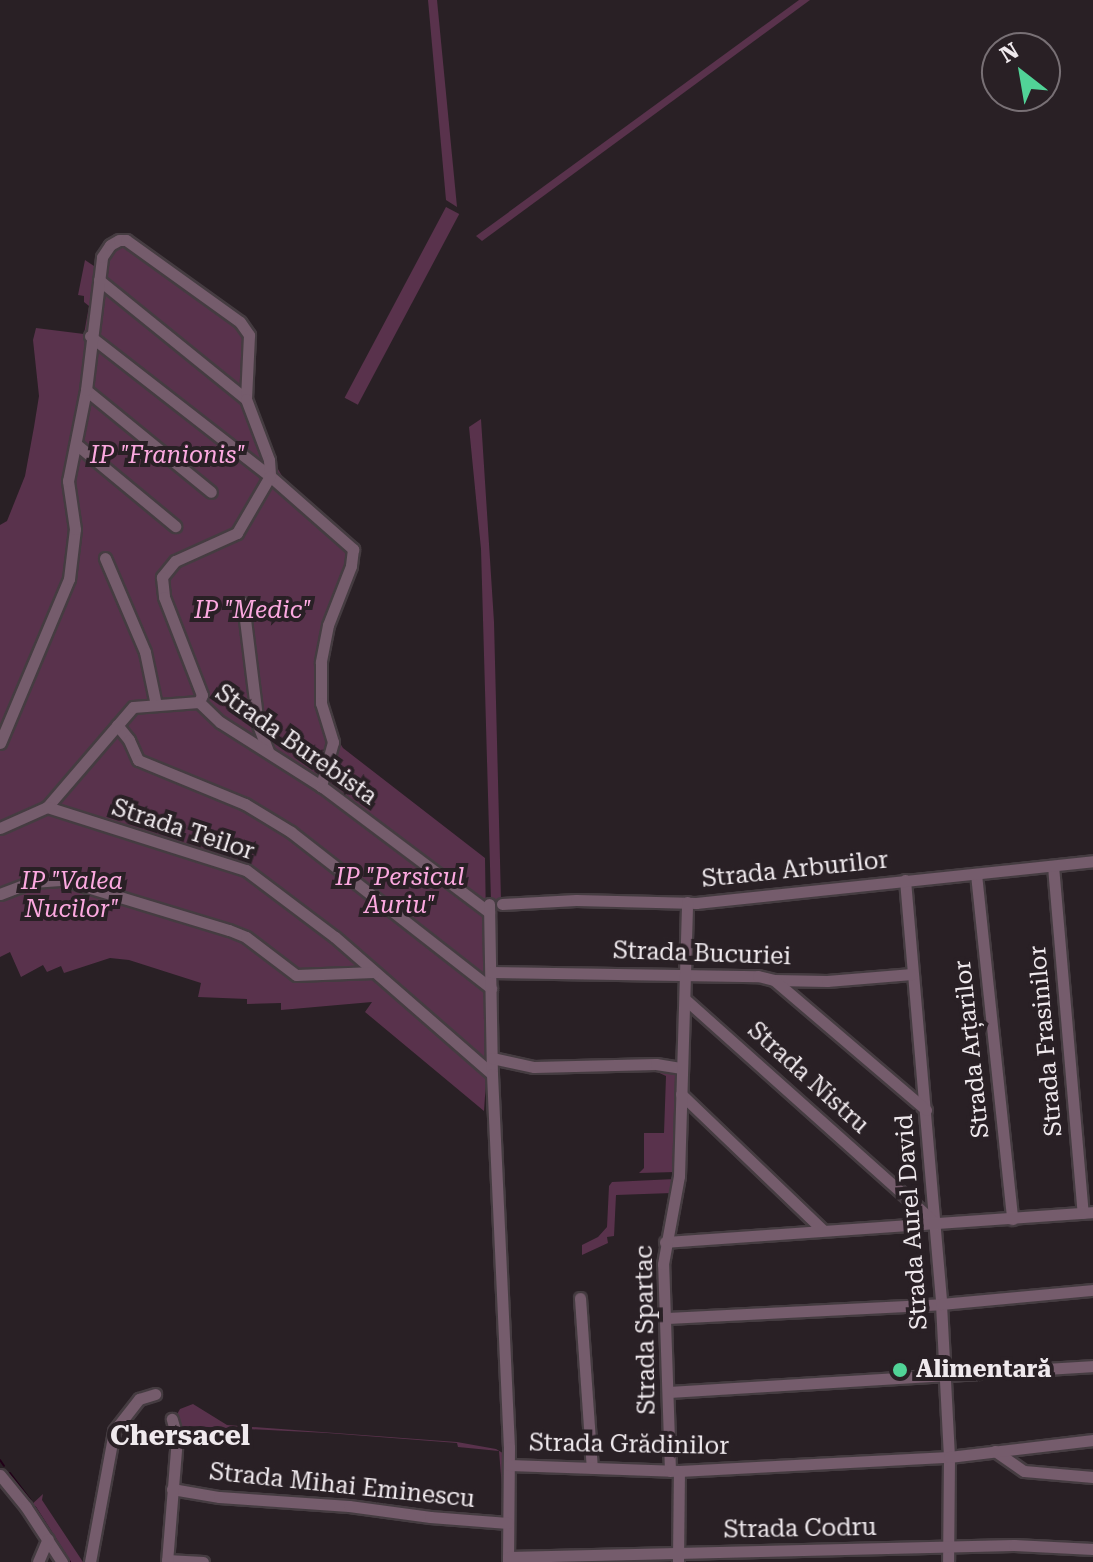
<!DOCTYPE html>
<html>
<head>
<meta charset="utf-8">
<style>
	body { margin:0 }
	#map { position:relative; width:1093px; height:1562px; overflow:hidden; background:#292025; font-family:"Roboto Serif",serif }
	div>[style] { position:absolute }
	.green>* { inset:0; background:#59324c; transform-origin:0 0 }
	.stream>* { height:2px; margin:-1px; padding:0 1px; transform-origin:1px; border-radius:1px; background:#210018 }
	.roads { filter:drop-shadow(2px 0 #453c41) drop-shadow(-2px 0 #453c41) drop-shadow(0 2px #453c41) drop-shadow(0 -2px #453c41) }
	.minor>* { height:11px; margin:-5.5px; padding:0 5.5px; transform-origin:5.5px; border-radius:5.5px; background:#755c6c }
	.dots>* { width:22px; height:22px; translate:-50% -50%; box-sizing:border-box; border:4px solid #292025; border-radius:50% }
	span { translate:-50% -50%; white-space:nowrap; text-align:center; line-height:1.15; -webkit-text-stroke:8px #292025; paint-order:stroke }
	.park-label { font-size:24px; color:#fca9e0; font-style:italic }
	.street-label { font-size:24px; color:#efe9ed }
	.poi-label { font-size:24px; color:#efe9ed; font-weight:700 }
	.left { translate:0 -50%; text-align:left }
	.quarter-label { font-size:28px; color:#efe9ed; font-weight:700 }
	.north { position:absolute; left:981px; top:32px; width:80px; height:80px; box-sizing:border-box; background:#292025; border:2px solid #787075; border-radius:50%; rotate:329deg; font-size:22px; font-weight:700; line-height:32px; text-align:center; color:#efe9ed }
	.north::after { content:''; display:block; margin:auto; width:28px; height:36px; background:#51d397; clip-path:polygon(50% 0,100% 100%,50% 72%,0 100%) }
</style>
</head>
<body>
<div id="map">
	<div class="green">
		<div style="clip-path:polygon(428px 0,437px 0,457px 207px,446px 200px)"></div>
		<div style="clip-path:polygon(799px 0,810px 0,482px 241px,476px 236px)"></div>
		<div style="left:446px;top:207px;width:15px;height:216px;rotate:28deg"></div>
		<div style="clip-path:polygon(116px 238px,249px 328px,251px 400px,256px 422px,278px 469px,286px 483px,359px 545px,356px 562px,324px 651px,324px 699px,332px 730px,343px 748px,485px 858px,488px 1052px,484px 1111px,365px 1012px,372px 1002px,281px 1010px,281px 1003px,247px 1004px,247px 999px,198px 997px,201px 983px,129px 960px,110px 958px,64px 973px,61px 966px,47px 972px,43px 965px,21px 977px,10px 952px,0 957px,0 525px,7px 521px,25px 476px,34px 427px,39px 396px,33px 340px,36px 328px,84px 334px,89px 306px,84px 302px,84px 296px,78px 295px,85px 260px,97px 268px)"></div>
		<div style="clip-path:polygon(481px 419px,494px 622px,501px 900px,491px 901px,481px 549px,469px 427px)"></div>
		<div style="clip-path:polygon(671px 1068px,678px 1074px,676px 1172px,639px 1173px,644px 1168px,644px 1133px,664px 1133px,666px 1076px,655px 1071px,582px 1070px)"></div>
		<div style="clip-path:polygon(675px 1179px,672px 1193px,616px 1195px,614px 1236px,607px 1237px,608px 1243px,582px 1255px,582px 1245px,598px 1237px,607px 1227px,609px 1186px,612px 1182px)"></div>
		<div style="clip-path:polygon(193px 1404px,227px 1425px,457px 1442px,496px 1449px,506px 1455px,504px 1512px,499px 1451px,458px 1447px,457px 1443px,327px 1433px,189px 1426px,185px 1431px,175px 1418px,180px 1409px)"></div>
		<div style="clip-path:polygon(43px 1494px,42px 1500px,83px 1562px,65px 1562px,30px 1506px)"></div>
	</div>
	<div class="stream">
		<div style="left:0;top:1460px;width:7px;rotate:56deg"></div>
		<div style="left:10px;top:1473px;width:34px;rotate:53deg"></div>
		<div style="left:35px;top:1507px;width:65px;rotate:57.5deg"></div>
	</div>
	<div class="roads">
		<div class="minor">
			<div style="left:99px;top:280px;width:189px;rotate:39deg"></div>
			<div style="left:90px;top:336px;width:228px;rotate:37.9deg"></div>
			<div style="left:270px;top:476px;width:111px;rotate:41.3deg"></div>
			<div style="left:353px;top:549px;width:17px;rotate:97deg"></div>
			<div style="left:351px;top:566px;width:63px;rotate:111.3deg"></div>
			<div style="left:328px;top:625px;width:38px;rotate:101deg"></div>
			<div style="left:321px;top:662px;width:41px;rotate:90deg"></div>
			<div style="left:321px;top:703px;width:41px;rotate:72.9deg"></div>
			<div style="left:333px;top:742px;width:46px;rotate:105.3deg"></div>
			<div style="left:86px;top:390px;width:161px;rotate:39.2deg"></div>
			<div style="left:76px;top:444px;width:129px;rotate:39.6deg"></div>
			<div style="left:105px;top:558px;width:102px;rotate:66.9deg"></div>
			<div style="left:145px;top:652px;width:54px;rotate:78.3deg"></div>
			<div style="left:243px;top:603px;width:123px;rotate:83deg"></div>
			<div style="left:258px;top:725px;width:28px;rotate:69deg"></div>
			<div style="left:117px;top:725px;width:19px;rotate:51deg"></div>
			<div style="left:129px;top:740px;width:22px;rotate:66deg"></div>
			<div style="left:138px;top:760px;width:116px;rotate:22.4deg"></div>
			<div style="left:245px;top:804px;width:54px;rotate:31.3deg"></div>
			<div style="left:291px;top:832px;width:254px;rotate:38deg"></div>
			<div style="left:0;top:743px;width:178px;rotate:-67.2deg"></div>
			<div style="left:69px;top:579px;width:50px;rotate:-83.2deg"></div>
			<div style="left:75px;top:529px;width:49px;rotate:-98.3deg"></div>
			<div style="left:68px;top:481px;width:93px;rotate:-78.8deg"></div>
			<div style="left:86px;top:390px;width:134px;rotate:-83.1deg"></div>
			<div style="left:102px;top:257px;width:14px;rotate:-56deg"></div>
			<div style="left:110px;top:245px;width:10px;rotate:-29deg"></div>
			<div style="left:119px;top:240px;width:7px"></div>
			<div style="left:126px;top:240px;width:140px;rotate:35.7deg"></div>
			<div style="left:240px;top:322px;width:16px;rotate:55deg"></div>
			<div style="left:249px;top:335px;width:64px;rotate:92.7deg"></div>
			<div style="left:246px;top:399px;width:65px;rotate:69.3deg"></div>
			<div style="left:269px;top:460px;width:16px;rotate:86deg"></div>
			<div style="left:270px;top:476px;width:66px;rotate:120.1deg"></div>
			<div style="left:237px;top:533px;width:68px;rotate:155.7deg"></div>
			<div style="left:175px;top:561px;width:21px;rotate:129deg"></div>
			<div style="left:162px;top:577px;width:20px;rotate:84deg"></div>
			<div style="left:164px;top:597px;width:105px;rotate:68.8deg"></div>
			<div style="left:202px;top:695px;width:8px;rotate:113deg"></div>
			<div style="left:47px;top:807px;width:132px;rotate:-49.3deg"></div>
			<div style="left:133px;top:707px;width:66px;rotate:-4.3deg"></div>
			<div style="left:199px;top:702px;width:29px;rotate:44deg"></div>
			<div style="left:220px;top:722px;width:120px;rotate:32.4deg"></div>
			<div style="left:321px;top:786px;width:210px;rotate:36.9deg"></div>
			<div style="left:0;top:828px;width:51px;rotate:-24.1deg"></div>
			<div style="left:47px;top:807px;width:209px;rotate:17.6deg"></div>
			<div style="left:246px;top:870px;width:111px;rotate:37deg"></div>
			<div style="left:335px;top:937px;width:208px;rotate:41.1deg"></div>
			<div style="left:1053px;top:866px;width:348px;rotate:85.1deg"></div>
			<div style="left:976px;top:874px;width:347px;rotate:84deg"></div>
			<div style="left:905px;top:880px;width:426px;rotate:85.1deg"></div>
			<div style="left:941px;top:1304px;width:153px;rotate:87deg"></div>
			<div style="left:949px;top:1457px;width:105px;rotate:90.5deg"></div>
			<div style="left:0;top:894px;width:34px;rotate:-21deg"></div>
			<div style="left:32px;top:882px;width:32px;rotate:-4deg"></div>
			<div style="left:64px;top:880px;width:172px;rotate:16.9deg"></div>
			<div style="left:229px;top:930px;width:18px;rotate:22deg"></div>
			<div style="left:246px;top:937px;width:63px;rotate:37.2deg"></div>
			<div style="left:296px;top:975px;width:78px;rotate:-2.2deg"></div>
			<div style="left:489px;top:904px;width:170px;rotate:89deg"></div>
			<div style="left:492px;top:1074px;width:373px;rotate:87.4deg"></div>
			<div style="left:509px;top:1447px;width:115px;rotate:90.5deg"></div>
			<div style="left:502px;top:904px;width:74px;rotate:-3.1deg"></div>
			<div style="left:576px;top:900px;width:120px;rotate:1.4deg"></div>
			<div style="left:696px;top:903px;width:399px;rotate:-6deg"></div>
			<div style="left:491px;top:972px;width:267px;rotate:0.9deg"></div>
			<div style="left:758px;top:976px;width:16px;rotate:14deg"></div>
			<div style="left:774px;top:980px;width:53px;rotate:1.1deg"></div>
			<div style="left:827px;top:981px;width:85px;rotate:-4.7deg"></div>
			<div style="left:774px;top:980px;width:200px;rotate:40.5deg"></div>
			<div style="left:686px;top:1000px;width:334px;rotate:41.8deg"></div>
			<div style="left:492px;top:1058px;width:43px;rotate:12.1deg"></div>
			<div style="left:534px;top:1067px;width:122px;rotate:-1.4deg"></div>
			<div style="left:656px;top:1064px;width:26px;rotate:9deg"></div>
			<div style="left:681px;top:1094px;width:195px;rotate:43.8deg"></div>
			<div style="left:665px;top:1242px;width:429px;rotate:-4deg"></div>
			<div style="left:580px;top:1298px;width:170px;rotate:86deg"></div>
			<div style="left:667px;top:1318px;width:274px;rotate:-2.9deg"></div>
			<div style="left:941px;top:1304px;width:153px;rotate:-5.3deg"></div>
			<div style="left:670px;top:1392px;width:424px;rotate:-3.5deg"></div>
			<div style="left:995px;top:1451px;width:35px;rotate:35deg"></div>
			<div style="left:1024px;top:1471px;width:69px;rotate:5deg"></div>
			<div style="left:509px;top:1465px;width:170px;rotate:2deg"></div>
			<div style="left:679px;top:1471px;width:270px;rotate:-3deg"></div>
			<div style="left:949px;top:1457px;width:145px;rotate:-6.7deg"></div>
			<div style="left:670px;top:1471px;width:207px;rotate:-91.9deg"></div>
			<div style="left:663px;top:1264px;width:89px;rotate:-79.7deg"></div>
			<div style="left:679px;top:1176px;width:274px;rotate:-88.3deg"></div>
			<div style="left:0;top:1475px;width:41px;rotate:50.9deg"></div>
			<div style="left:26px;top:1507px;width:66px;rotate:56.8deg"></div>
			<div style="left:172px;top:1489px;width:48px;rotate:9.7deg"></div>
			<div style="left:219px;top:1497px;width:130px;rotate:4deg"></div>
			<div style="left:349px;top:1506px;width:82px;rotate:7.7deg"></div>
			<div style="left:430px;top:1517px;width:78px;rotate:4.4deg"></div>
			<div style="left:508px;top:1557px;width:506px;rotate:-1.36deg"></div>
			<div style="left:1014px;top:1545px;width:79px;rotate:2.9deg"></div>
			<div style="left:167px;top:1560px;width:36px;rotate:3deg"></div>
			<div style="left:38px;top:1562px;width:25px;rotate:-67deg"></div>
			<div style="left:90px;top:1562px;width:133px;rotate:-79.6deg"></div>
			<div style="left:114px;top:1431px;width:41px;rotate:-52deg"></div>
			<div style="left:139px;top:1399px;width:17px;rotate:-17deg"></div>
			<div style="left:167px;top:1562px;width:125px;rotate:-85.4deg"></div>
			<div style="left:177px;top:1437px;width:19px;rotate:-106deg"></div>
			<div style="left:678px;top:1562px;width:91px;rotate:-89.4deg"></div>
		</div>
	</div>
	<div class="dots">
		<div style="left:900px;top:1370px;background:#51d397"></div>
	</div>
	<div class="park-label">
		<span style="left:168px;top:456px">IP "Franionis"</span>
		<span style="left:253px;top:611px">IP "Medic"</span>
		<span style="left:400px;top:892px">IP "Persicul<br>Auriu"</span>
		<span style="left:72px;top:896px">IP "Valea<br>Nucilor"</span>
	</div>
	<div class="street-label">
		<span style="left:296px;top:745px;rotate:35deg">Strada Burebista</span>
		<span style="left:183px;top:830px;rotate:18deg">Strada Teilor</span>
		<span style="left:795px;top:870px;rotate:-6deg">Strada Arburilor</span>
		<span style="left:702px;top:954px;rotate:2deg">Strada Bucuriei</span>
		<span style="left:1046px;top:1041px;rotate:-95deg">Strada Frasinilor</span>
		<span style="left:972px;top:1049px;rotate:-96deg">Strada Arțarilor</span>
		<span style="left:808px;top:1078px;rotate:42deg">Strada Nistru</span>
		<span style="left:912px;top:1222px;rotate:-94deg">Strada Aurel David</span>
		<span style="left:646px;top:1330px;rotate:-91deg">Strada Spartac</span>
		<span style="left:629px;top:1445px;rotate:1deg">Strada Grădinilor</span>
		<span style="left:342px;top:1486px;rotate:6deg">Strada Mihai Eminescu</span>
		<span style="left:800px;top:1529px;rotate:-1deg">Strada Codru</span>
	</div>
	<div class="poi-label">
		<span class="left" style="left:916px;top:1370px">Alimentară</span>
	</div>
	<div class="quarter-label">
		<span style="left:180px;top:1436px">Chersacel</span>
	</div>
	<div class="north">N</div>
</div>
</body>
</html>
